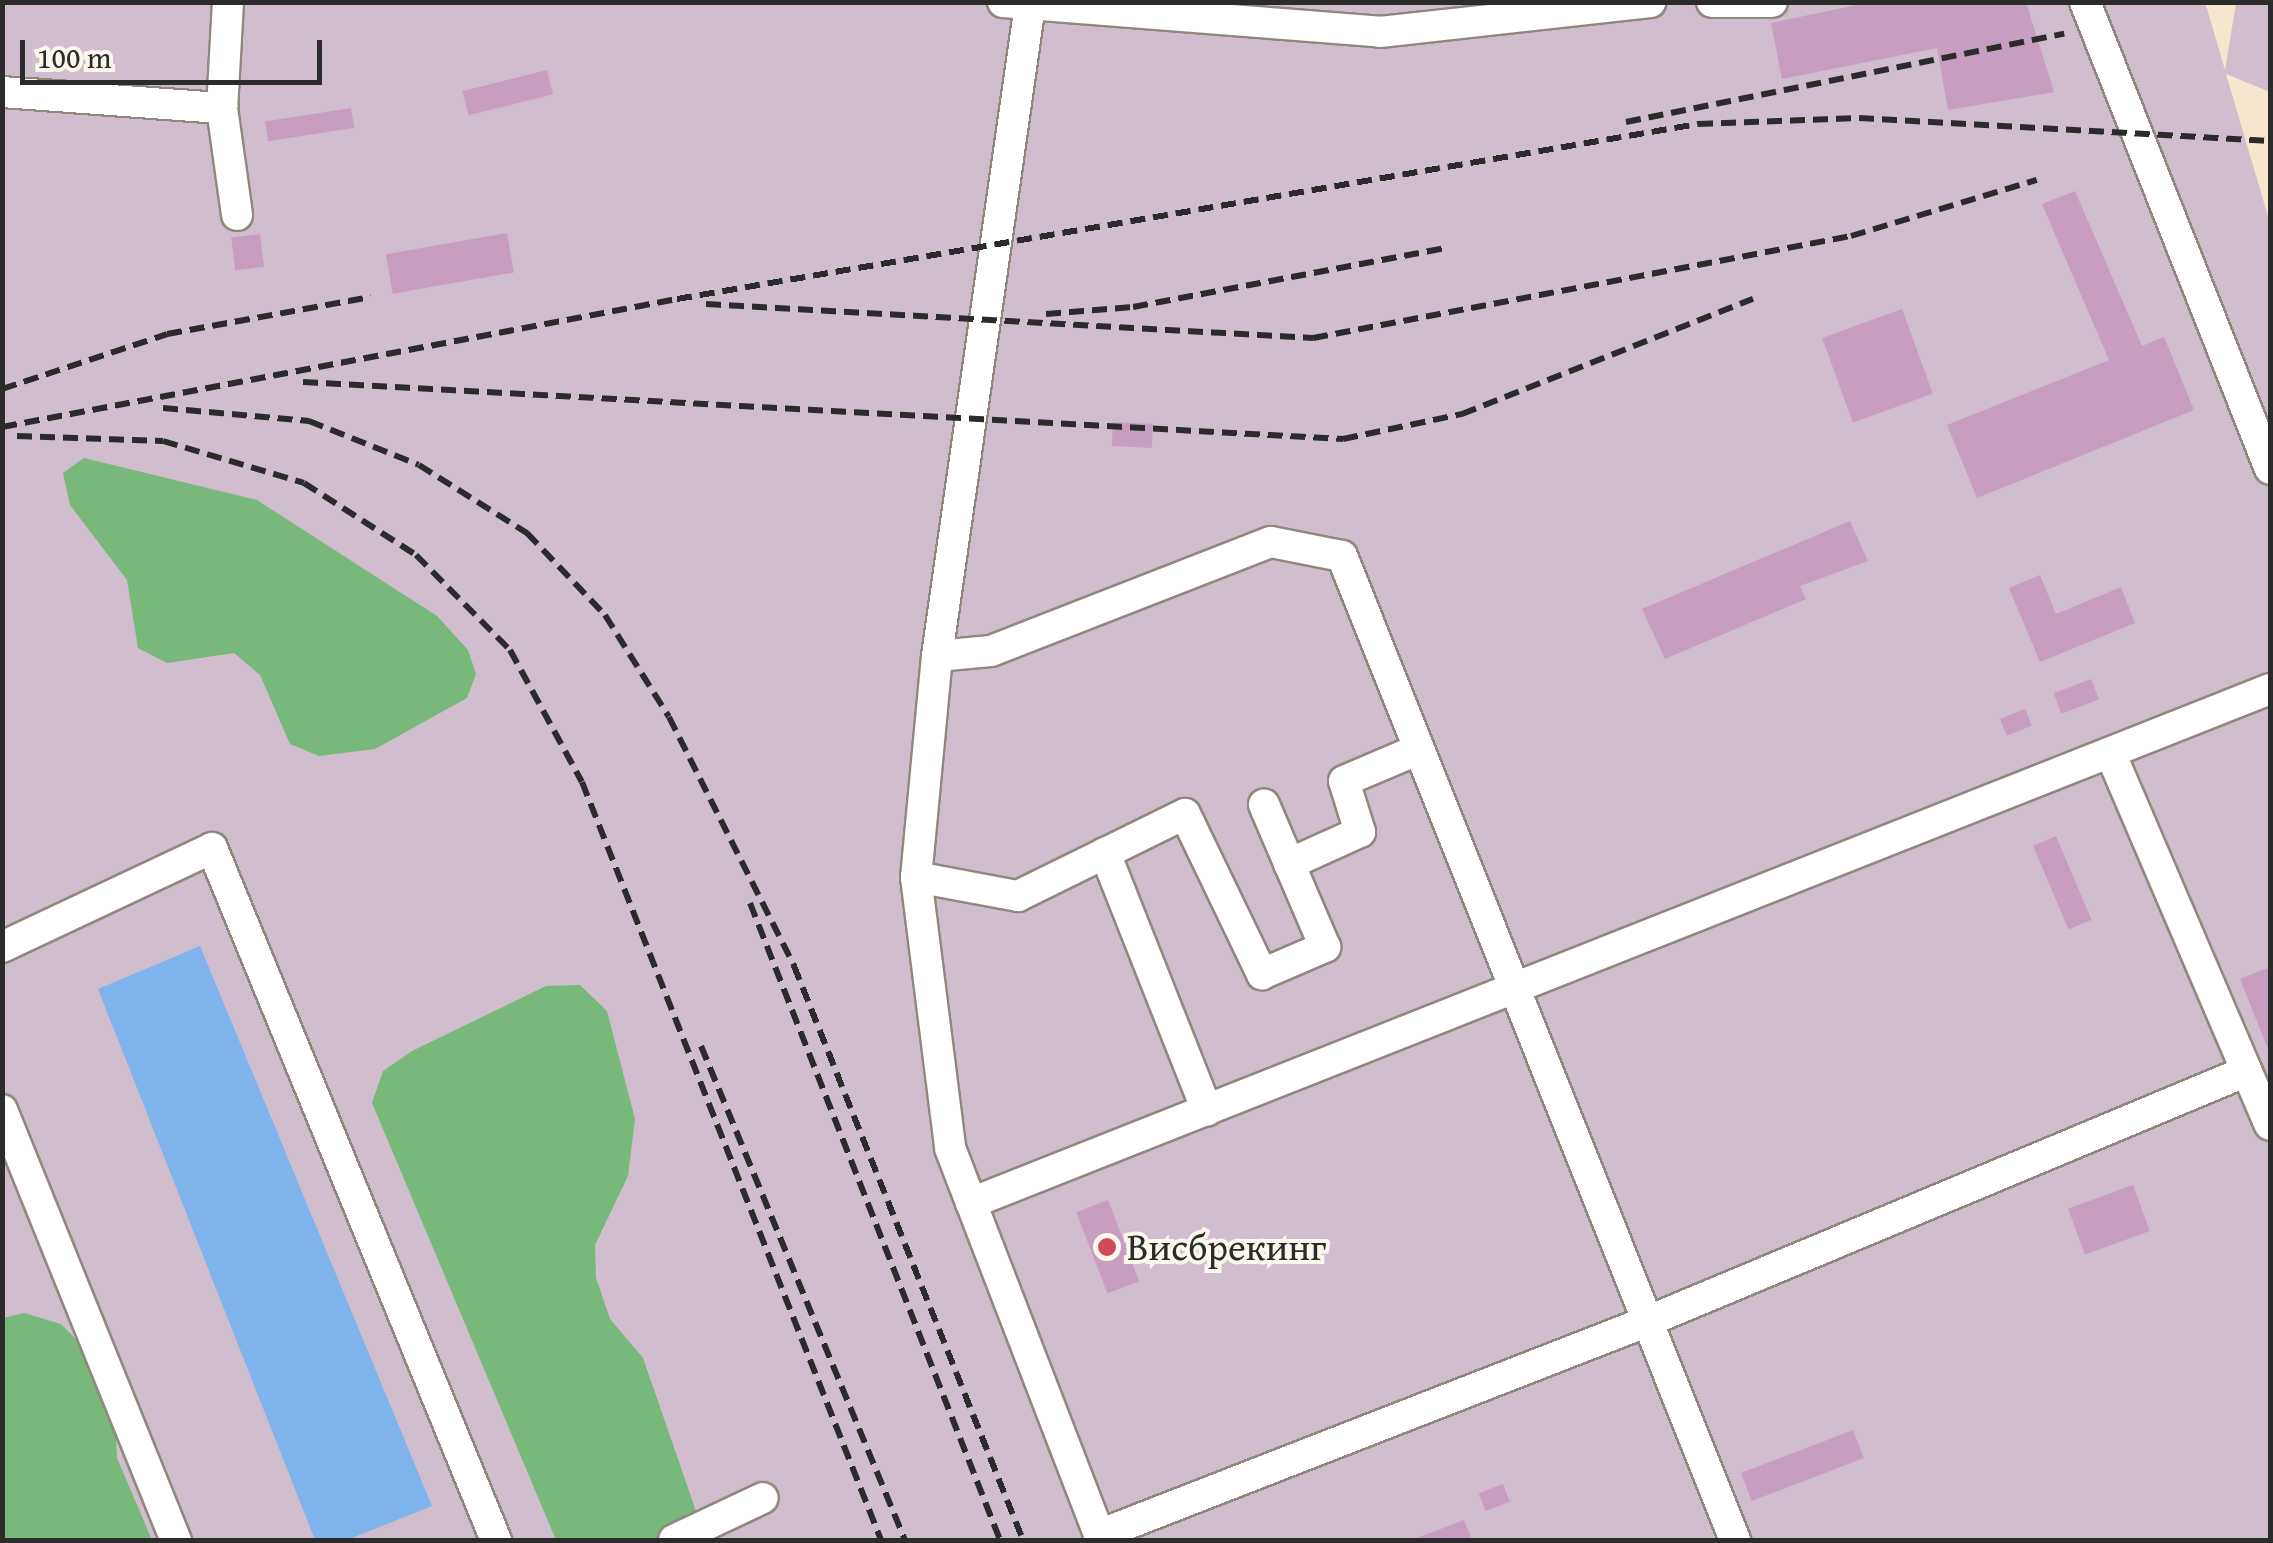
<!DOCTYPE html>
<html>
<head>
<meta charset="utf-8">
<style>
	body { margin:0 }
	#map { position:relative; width:2273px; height:1543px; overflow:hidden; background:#f5e6cd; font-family:"Gentium Book Plus",serif }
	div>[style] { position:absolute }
	.industrial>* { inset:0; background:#d0bdce }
	.forest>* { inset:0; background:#78b87a }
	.water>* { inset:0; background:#7fb3ec }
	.building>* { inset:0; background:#c89ec0; transform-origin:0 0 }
	.roads { filter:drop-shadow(2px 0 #90887c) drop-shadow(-2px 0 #90887c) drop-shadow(0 2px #90887c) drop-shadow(0 -2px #90887c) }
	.minor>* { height:30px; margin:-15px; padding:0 15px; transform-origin:15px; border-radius:15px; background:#fff }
	.rail>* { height:6px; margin-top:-3px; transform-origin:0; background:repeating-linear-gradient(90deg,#2b2b2b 0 15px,transparent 0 23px) }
	.dots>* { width:28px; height:28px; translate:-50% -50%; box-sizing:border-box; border:5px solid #fbf7ec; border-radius:50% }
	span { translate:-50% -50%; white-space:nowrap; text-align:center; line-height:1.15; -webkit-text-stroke:8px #fbf7ec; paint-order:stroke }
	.poi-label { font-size:38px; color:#2b2b2b }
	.left { translate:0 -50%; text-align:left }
	.frame { position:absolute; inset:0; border:5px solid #2b2b2b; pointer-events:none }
	.scale { position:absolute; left:20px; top:40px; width:302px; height:45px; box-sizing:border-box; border:5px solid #2b2b2b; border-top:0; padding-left:12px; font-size:30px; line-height:35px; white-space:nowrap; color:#2b2b2b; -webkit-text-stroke:8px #fbf7ec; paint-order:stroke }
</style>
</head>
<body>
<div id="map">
	<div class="industrial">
		<div style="clip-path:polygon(2205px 2px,2225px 70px,2236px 3px,2270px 3px,2270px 92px,2226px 74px,2270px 223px,2270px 1540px,3px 1540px,3px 3px)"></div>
	</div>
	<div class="forest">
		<div style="clip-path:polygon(84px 458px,257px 500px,437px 616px,468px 650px,476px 674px,467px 698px,375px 749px,319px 756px,290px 744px,260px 675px,234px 653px,167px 663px,138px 648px,127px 580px,70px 505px,63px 473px)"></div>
		<div style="clip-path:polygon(580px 985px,607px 1011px,635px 1119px,628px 1176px,595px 1245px,596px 1278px,610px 1319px,643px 1358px,706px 1540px,556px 1540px,372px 1103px,383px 1071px,412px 1051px,546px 986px)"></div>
		<div style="clip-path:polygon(24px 1313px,61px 1324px,94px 1358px,115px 1404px,117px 1458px,152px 1540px,3px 1540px,3px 1318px)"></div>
	</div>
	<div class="water">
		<div style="clip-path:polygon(200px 946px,432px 1506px,347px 1540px,315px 1540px,98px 989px)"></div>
	</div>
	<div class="building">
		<div style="clip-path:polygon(1871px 2px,2026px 2px,2054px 92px,1948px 110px,1937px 48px,1782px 79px,1771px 23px)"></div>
		<div style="left:547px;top:70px;width:25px;height:87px;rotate:76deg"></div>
		<div style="left:351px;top:108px;width:20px;height:87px;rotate:81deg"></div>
		<div style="clip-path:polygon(2075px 191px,2142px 346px,2164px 337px,2194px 410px,1977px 498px,1947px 425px,2109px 360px,2042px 204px)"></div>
		<div style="left:507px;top:233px;width:40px;height:123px;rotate:80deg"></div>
		<div style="left:260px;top:234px;width:33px;height:29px;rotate:83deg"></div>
		<div style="left:1902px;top:309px;width:90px;height:85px;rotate:70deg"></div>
		<div style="left:1113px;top:422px;width:40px;height:24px;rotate:3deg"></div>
		<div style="clip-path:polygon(1850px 521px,1868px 561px,1800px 586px,1806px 599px,1665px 659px,1642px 609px)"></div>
		<div style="clip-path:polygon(2040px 575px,2056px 614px,2121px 587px,2135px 623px,2040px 662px,2009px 588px)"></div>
		<div style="left:2091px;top:679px;width:22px;height:40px;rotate:69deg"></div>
		<div style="left:2025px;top:709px;width:18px;height:27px;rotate:68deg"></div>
		<div style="left:2056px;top:836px;width:91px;height:25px;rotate:67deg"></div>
		<div style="clip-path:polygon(2270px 967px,2270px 1054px,2240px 979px)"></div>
		<div style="left:2133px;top:1185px;width:49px;height:69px;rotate:70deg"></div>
		<div style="left:1108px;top:1200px;width:87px;height:34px;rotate:69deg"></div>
		<div style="left:1853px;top:1430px;width:30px;height:120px;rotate:69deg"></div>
		<div style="left:1503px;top:1484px;width:19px;height:26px;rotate:69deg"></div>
		<div style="clip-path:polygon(1464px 1520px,1472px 1540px,1414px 1540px,1414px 1539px)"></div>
	</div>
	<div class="roads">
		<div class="minor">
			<div style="left:228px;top:2px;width:106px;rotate:93.2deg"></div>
			<div style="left:222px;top:108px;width:108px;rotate:82deg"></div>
			<div style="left:1003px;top:2px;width:378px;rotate:4.5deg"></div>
			<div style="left:1380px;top:32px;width:272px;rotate:-6.3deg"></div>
			<div style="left:1712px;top:2px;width:60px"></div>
			<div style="left:2085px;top:2px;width:502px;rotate:68.39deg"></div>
			<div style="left:1030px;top:5px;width:658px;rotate:98.13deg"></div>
			<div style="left:937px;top:656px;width:222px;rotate:95.4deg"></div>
			<div style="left:916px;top:877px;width:273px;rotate:82.8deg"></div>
			<div style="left:950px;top:1148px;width:420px;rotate:68.9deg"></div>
			<div style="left:2px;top:92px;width:221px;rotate:4.2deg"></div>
			<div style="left:937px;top:656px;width:54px;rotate:-5.3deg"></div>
			<div style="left:991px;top:651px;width:300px;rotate:-21.3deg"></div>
			<div style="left:1271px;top:542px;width:72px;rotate:11.2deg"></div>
			<div style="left:1342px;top:556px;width:1060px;rotate:68.23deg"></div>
			<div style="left:2112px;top:757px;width:400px;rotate:66.8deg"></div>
			<div style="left:1105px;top:853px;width:277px;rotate:68.4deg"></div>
			<div style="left:1289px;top:864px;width:78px;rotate:-24.3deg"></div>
			<div style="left:1360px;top:832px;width:53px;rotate:-107.4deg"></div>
			<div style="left:1344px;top:781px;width:79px;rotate:-23deg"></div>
			<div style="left:916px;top:877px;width:104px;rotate:10.6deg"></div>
			<div style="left:1018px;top:896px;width:186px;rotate:-26.2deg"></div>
			<div style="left:1185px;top:814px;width:178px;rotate:64.3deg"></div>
			<div style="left:1262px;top:974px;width:69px;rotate:-23.2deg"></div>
			<div style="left:1325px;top:947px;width:155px;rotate:-113.2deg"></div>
			<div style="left:2px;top:947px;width:232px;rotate:-25.2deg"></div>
			<div style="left:212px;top:848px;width:748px;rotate:67.69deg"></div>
			<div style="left:2px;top:1110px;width:464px;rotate:68deg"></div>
			<div style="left:971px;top:1203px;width:1397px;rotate:-21.59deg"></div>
			<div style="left:1099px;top:1535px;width:587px;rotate:-21.28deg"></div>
			<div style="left:1646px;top:1322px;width:651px;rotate:-22.67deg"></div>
			<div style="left:674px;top:1540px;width:98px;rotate:-25.3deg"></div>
		</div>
	</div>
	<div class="rail">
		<div style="left:1626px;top:122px;width:447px;rotate:-11.4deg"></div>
		<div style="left:706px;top:304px;width:608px;rotate:3.21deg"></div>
		<div style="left:1313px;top:338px;width:548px;rotate:-10.74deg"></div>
		<div style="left:1851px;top:236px;width:194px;rotate:-16.8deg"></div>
		<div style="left:1046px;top:314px;width:87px;rotate:-4.6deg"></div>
		<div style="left:1133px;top:307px;width:318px;rotate:-10.7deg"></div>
		<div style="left:303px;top:382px;width:1042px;rotate:3.14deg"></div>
		<div style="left:1343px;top:439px;width:122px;rotate:-11.9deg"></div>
		<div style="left:1462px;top:414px;width:313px;rotate:-21.6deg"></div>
		<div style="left:2px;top:389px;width:174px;rotate:-18.4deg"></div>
		<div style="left:167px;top:334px;width:207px;rotate:-10.3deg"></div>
		<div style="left:163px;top:408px;width:147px;rotate:5.1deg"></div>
		<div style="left:309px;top:421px;width:118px;rotate:21.8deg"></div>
		<div style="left:419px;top:465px;width:128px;rotate:32.2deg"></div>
		<div style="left:527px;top:533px;width:113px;rotate:46.4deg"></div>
		<div style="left:605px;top:615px;width:120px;rotate:57.9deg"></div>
		<div style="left:669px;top:717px;width:279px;rotate:63.3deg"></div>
		<div style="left:794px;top:966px;width:618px;rotate:68.25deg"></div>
		<div style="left:2px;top:427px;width:687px;rotate:-10.74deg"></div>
		<div style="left:677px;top:299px;width:1036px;rotate:-9.73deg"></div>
		<div style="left:1698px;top:124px;width:161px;rotate:-2.1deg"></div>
		<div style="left:1859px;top:118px;width:412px;rotate:3.2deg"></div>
		<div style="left:17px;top:436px;width:146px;rotate:2deg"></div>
		<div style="left:163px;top:441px;width:147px;rotate:16.6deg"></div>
		<div style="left:304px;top:483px;width:133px;rotate:32.7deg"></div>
		<div style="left:416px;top:555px;width:134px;rotate:45.3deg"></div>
		<div style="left:510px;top:650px;width:150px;rotate:61.4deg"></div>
		<div style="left:582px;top:782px;width:815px;rotate:68.47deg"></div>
		<div style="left:750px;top:903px;width:684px;rotate:68.57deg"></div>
		<div style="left:701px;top:1046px;width:534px;rotate:67.56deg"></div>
	</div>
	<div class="dots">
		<div style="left:1107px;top:1247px;background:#d1495b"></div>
	</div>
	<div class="poi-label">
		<span class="left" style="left:1127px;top:1247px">Висбрекинг</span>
	</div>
	<div class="frame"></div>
	<div class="scale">100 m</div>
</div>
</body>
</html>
